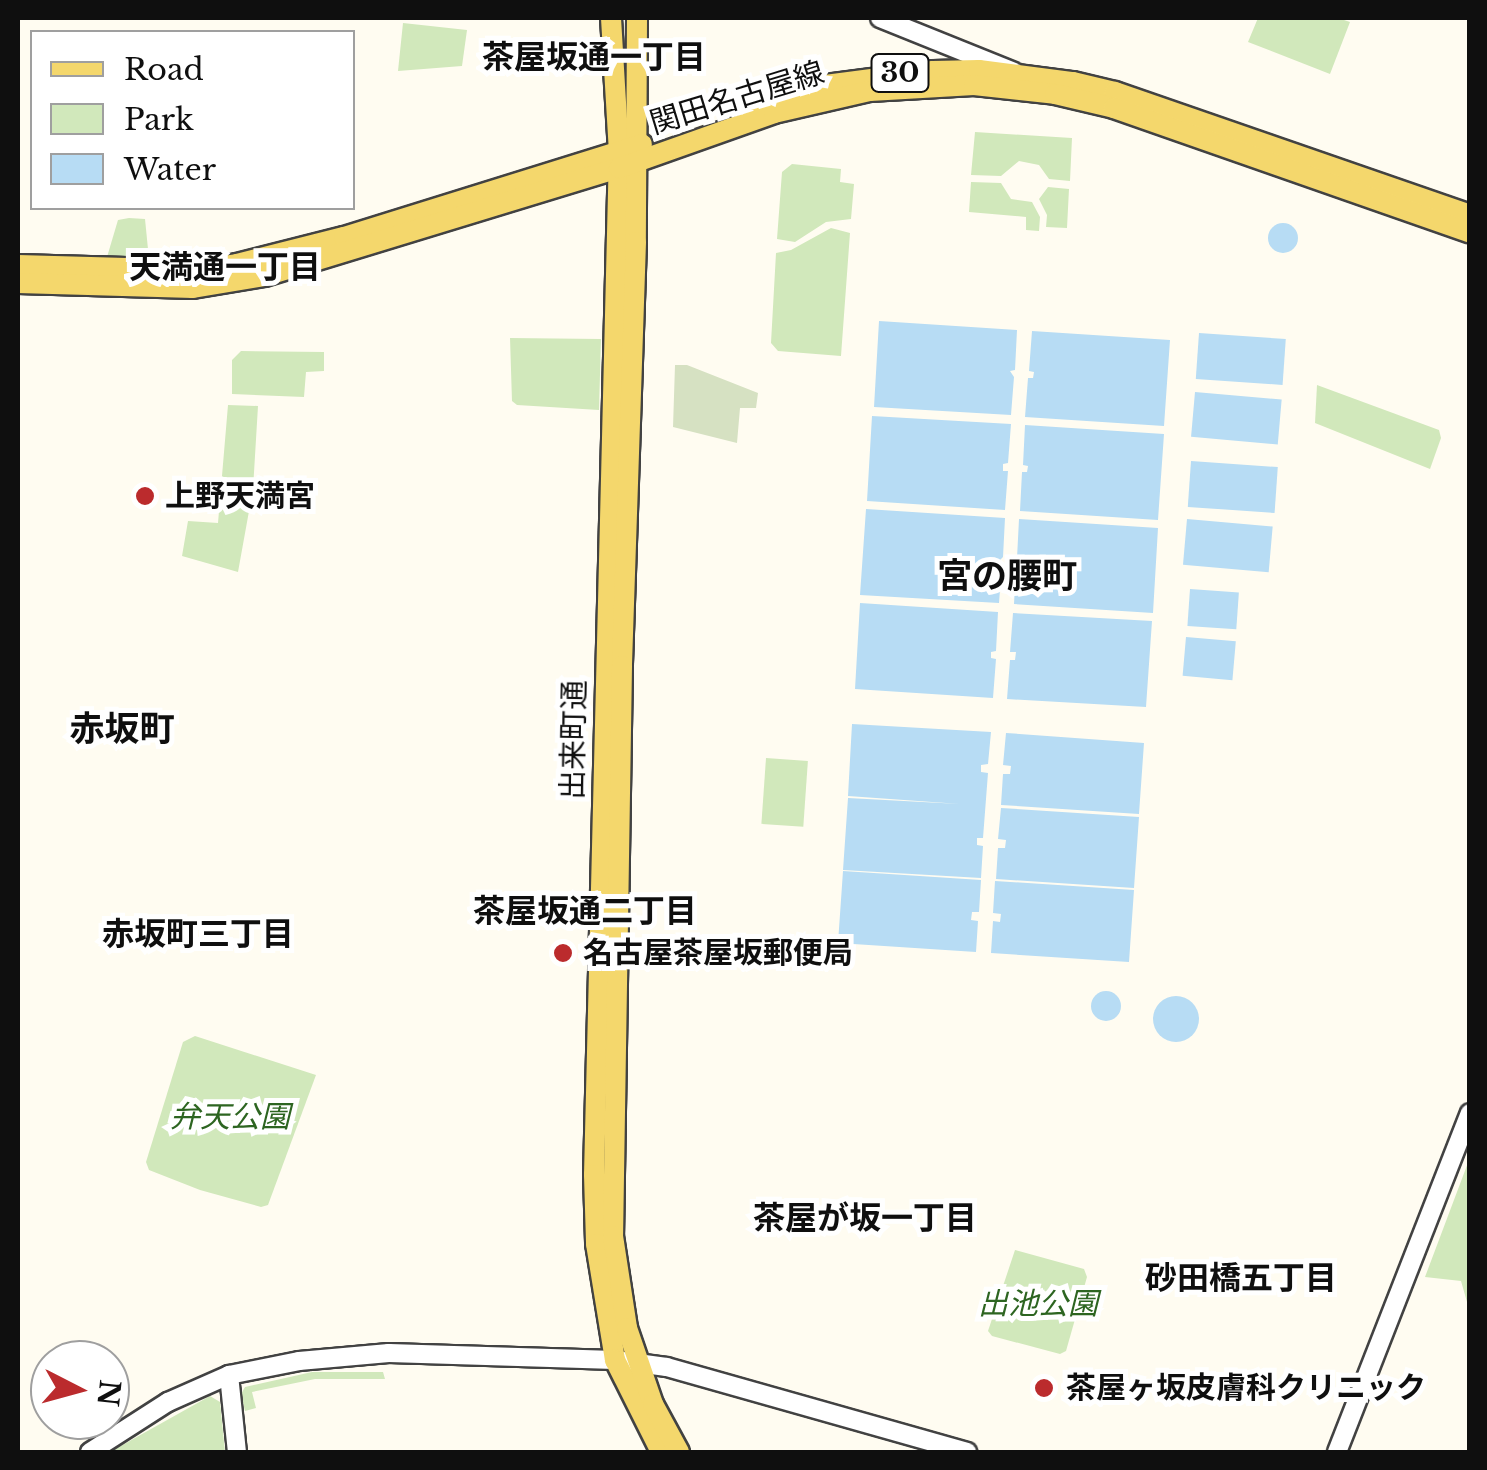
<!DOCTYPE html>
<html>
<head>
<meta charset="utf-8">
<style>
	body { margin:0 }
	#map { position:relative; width:1487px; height:1470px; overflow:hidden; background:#fffcf1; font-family:"Libre Baskerville","Noto Sans JP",serif }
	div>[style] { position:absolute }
	.green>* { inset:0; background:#d1e8bb; transform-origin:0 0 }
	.cemetery>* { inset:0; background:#d6e1c2 }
	.water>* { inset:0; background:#b7dcf4; transform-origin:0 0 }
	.round { border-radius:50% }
	.roads { filter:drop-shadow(2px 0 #424242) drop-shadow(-2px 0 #424242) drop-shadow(0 2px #424242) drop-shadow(0 -2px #424242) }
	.minor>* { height:18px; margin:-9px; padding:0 9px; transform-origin:9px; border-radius:9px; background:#fff }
	.major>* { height:20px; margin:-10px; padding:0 10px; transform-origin:10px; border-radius:10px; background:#f4d76c }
	.dots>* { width:28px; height:28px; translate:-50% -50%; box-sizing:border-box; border:5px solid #fff; border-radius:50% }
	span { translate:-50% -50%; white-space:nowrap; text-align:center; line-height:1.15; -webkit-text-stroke:10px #fff; paint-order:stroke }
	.shield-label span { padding:2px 8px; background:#fff; border:2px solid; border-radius:8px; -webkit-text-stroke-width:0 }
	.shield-label { font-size:28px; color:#0f0f0f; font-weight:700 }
	.street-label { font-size:30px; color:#0f0f0f }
	.poi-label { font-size:30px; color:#0f0f0f; font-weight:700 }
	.left { translate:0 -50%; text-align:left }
	.park-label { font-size:30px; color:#2d6521; font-style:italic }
	.neighbourhood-label { font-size:32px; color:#0f0f0f; font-weight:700 }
	.quarter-label { font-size:35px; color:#0f0f0f; font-weight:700 }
	.frame { position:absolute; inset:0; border:20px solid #0f0f0f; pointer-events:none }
	.legend { position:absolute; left:30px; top:30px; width:325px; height:180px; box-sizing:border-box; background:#fff; border:2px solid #9f9f9f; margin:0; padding:12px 18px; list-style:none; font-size:30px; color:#0f0f0f }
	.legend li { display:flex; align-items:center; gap:20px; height:50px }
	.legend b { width:50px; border:2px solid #9f9f9f }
	.north { position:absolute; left:30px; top:1340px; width:100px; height:100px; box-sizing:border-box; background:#fff; border:2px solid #9f9f9f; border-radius:50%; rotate:96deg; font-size:28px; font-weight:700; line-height:40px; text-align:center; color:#0f0f0f }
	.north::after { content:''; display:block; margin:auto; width:35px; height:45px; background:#bb2b2d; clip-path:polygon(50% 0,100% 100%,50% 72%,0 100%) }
</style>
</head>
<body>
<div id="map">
	<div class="green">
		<div style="clip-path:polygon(1258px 18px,1338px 18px,1350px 22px,1330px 74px,1248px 42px)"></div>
		<div style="clip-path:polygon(403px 23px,467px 30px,462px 66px,398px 71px)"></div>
		<div style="clip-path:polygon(975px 132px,1072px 138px,1070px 181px,1049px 179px,1039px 165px,1019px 161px,1001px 176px,971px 175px)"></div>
		<div style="clip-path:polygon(792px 164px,841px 169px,840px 182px,854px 184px,851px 219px,826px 222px,795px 242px,777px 239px,782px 172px)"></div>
		<div style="clip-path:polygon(971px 182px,1001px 183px,1011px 199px,1032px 202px,1040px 217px,1039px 231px,1026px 230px,1026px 217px,969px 212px)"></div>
		<div style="clip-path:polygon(1048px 187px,1069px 189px,1067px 228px,1046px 227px,1047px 215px,1039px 199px)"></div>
		<div style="clip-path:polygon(129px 218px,145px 219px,149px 259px,107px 257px,118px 220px)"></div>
		<div style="clip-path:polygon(831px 228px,850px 233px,841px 356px,778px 351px,771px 343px,776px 253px,791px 250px)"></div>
		<div style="clip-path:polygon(510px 338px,601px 339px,599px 410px,517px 405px,512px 401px)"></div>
		<div style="clip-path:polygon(241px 351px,324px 352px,324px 371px,306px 372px,304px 397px,232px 394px,232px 360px)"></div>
		<div style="clip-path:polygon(1317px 385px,1439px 430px,1441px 438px,1430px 469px,1315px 423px)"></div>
		<div style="clip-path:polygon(228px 405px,258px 406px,253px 489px,238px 572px,182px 556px,188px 521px,218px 523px)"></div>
		<div style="left:766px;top:758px;width:42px;height:66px;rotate:4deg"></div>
		<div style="clip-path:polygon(195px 1036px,316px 1075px,268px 1205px,261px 1207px,200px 1190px,149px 1170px,146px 1162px,183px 1042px)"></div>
		<div style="clip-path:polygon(1469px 1160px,1470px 1231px,1469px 1309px,1461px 1281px,1425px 1277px)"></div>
		<div style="clip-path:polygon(1015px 1250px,1084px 1269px,1087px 1277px,1066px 1351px,1060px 1354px,992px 1336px,988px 1331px)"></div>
		<div style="clip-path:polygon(312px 1372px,383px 1372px,385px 1379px,315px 1379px,252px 1392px,256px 1408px,245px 1411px,241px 1394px,245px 1387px)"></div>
		<div style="clip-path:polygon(210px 1396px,220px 1402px,225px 1452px,110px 1452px)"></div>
	</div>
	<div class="cemetery">
		<div style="clip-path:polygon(675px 365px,687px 365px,758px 393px,756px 408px,740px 408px,737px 443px,673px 427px)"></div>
	</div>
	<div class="water">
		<div class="round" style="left:1268px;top:223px;width:30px;height:30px"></div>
		<div style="clip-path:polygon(879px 321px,1017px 330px,1015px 370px,1010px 371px,1014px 377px,1011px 415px,874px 407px)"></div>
		<div style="clip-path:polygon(1032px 331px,1170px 340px,1164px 426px,1025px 417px,1028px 378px,1033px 378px,1034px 372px,1029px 371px)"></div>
		<div style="left:1199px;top:333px;width:87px;height:46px;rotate:4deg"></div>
		<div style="left:1195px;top:392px;width:87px;height:45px;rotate:5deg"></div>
		<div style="clip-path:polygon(872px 416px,1011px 424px,1008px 463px,1003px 464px,1003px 471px,1008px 471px,1005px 510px,867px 501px)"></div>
		<div style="clip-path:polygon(1025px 425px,1164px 434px,1158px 520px,1020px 511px,1022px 472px,1027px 472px,1028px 466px,1023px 465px)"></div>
		<div style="left:1191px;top:461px;width:87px;height:46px;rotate:4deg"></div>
		<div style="clip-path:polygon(866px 509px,1005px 518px,1003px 557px,997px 563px,1002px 564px,999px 603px,860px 595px)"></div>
		<div style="clip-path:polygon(1019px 519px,1158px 528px,1153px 613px,1014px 604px,1016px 566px,1022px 566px,1022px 559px,1017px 558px)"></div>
		<div style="left:1187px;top:519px;width:86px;height:46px;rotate:5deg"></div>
		<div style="left:1190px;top:589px;width:49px;height:37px;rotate:4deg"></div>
		<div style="clip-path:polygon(860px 603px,998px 612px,996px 651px,991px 652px,991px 658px,996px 659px,993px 698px,855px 689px)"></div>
		<div style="clip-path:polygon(1013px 613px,1152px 621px,1146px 707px,1007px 699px,1010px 660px,1015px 660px,1016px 652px,1010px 652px)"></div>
		<div style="left:1186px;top:637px;width:50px;height:39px;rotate:5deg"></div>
		<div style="clip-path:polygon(852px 724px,991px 732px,988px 764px,981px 765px,981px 772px,988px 773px,983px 838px,977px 838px,977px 845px,983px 846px,981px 878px,843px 870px,848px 798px,960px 804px,848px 796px)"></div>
		<div style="clip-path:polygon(1006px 733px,1144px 743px,1139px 814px,1001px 805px,1003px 774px,1010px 774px,1011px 766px,1003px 765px)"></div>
		<div style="clip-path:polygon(1001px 808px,1139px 817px,1134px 888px,996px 879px,998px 848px,1005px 848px,1006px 840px,998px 839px)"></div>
		<div style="clip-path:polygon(843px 871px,981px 880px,979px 912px,972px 912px,971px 920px,978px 921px,976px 952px,838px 943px)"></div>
		<div style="clip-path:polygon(995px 881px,1134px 890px,1129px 962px,991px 953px,993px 921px,1000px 922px,1001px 914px,993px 913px)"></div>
		<div class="round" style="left:1091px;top:991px;width:30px;height:30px"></div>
		<div class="round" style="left:1153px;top:996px;width:46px;height:46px"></div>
	</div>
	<div class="roads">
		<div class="minor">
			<div style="left:880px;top:18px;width:144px;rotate:21.9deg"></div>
			<div style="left:229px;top:1375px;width:77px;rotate:84.1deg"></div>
			<div style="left:90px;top:1452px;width:93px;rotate:-32.7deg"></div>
			<div style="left:168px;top:1402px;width:67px;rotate:-23.9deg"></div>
			<div style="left:229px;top:1375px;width:71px;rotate:-11.3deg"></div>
			<div style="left:299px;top:1361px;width:90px;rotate:-5.1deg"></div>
			<div style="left:389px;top:1353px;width:226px;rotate:1.8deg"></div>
			<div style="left:615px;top:1360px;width:52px;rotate:7.7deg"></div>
			<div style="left:667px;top:1367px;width:312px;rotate:15.8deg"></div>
			<div style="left:1337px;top:1452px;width:364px;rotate:-68.6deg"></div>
		</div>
		<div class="major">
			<div style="left:611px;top:18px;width:134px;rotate:86.6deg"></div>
			<div style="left:619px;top:152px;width:1023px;rotate:91.4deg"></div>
			<div style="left:594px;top:1175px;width:69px;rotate:88.3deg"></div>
			<div style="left:596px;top:1244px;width:118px;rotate:80.7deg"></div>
			<div style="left:615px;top:1360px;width:103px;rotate:63.4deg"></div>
			<div style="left:637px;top:18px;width:224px;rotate:90.3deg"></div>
			<div style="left:636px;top:242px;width:424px;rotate:91.9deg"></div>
			<div style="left:622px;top:666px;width:570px;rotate:90.9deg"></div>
			<div style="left:613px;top:1236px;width:93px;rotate:81.3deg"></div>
			<div style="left:627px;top:1328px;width:80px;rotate:71.1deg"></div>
			<div style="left:653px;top:1404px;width:55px;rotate:61.6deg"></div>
			<div style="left:755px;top:106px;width:58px;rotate:-19.1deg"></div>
			<div style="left:810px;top:87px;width:124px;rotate:-7.4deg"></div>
			<div style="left:933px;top:71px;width:46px;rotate:-1.2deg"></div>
			<div style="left:979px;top:70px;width:95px;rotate:7.3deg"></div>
			<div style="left:1073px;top:82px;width:43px;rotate:13.4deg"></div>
			<div style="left:1115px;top:92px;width:376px;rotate:19.1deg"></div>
			<div style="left:18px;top:265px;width:181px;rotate:1.6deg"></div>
			<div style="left:199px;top:270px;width:38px;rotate:-9deg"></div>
			<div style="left:237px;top:264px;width:110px;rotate:-14.2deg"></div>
			<div style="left:344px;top:237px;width:312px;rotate:-17.3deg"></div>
			<div style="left:18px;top:283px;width:175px;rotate:1.6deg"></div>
			<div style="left:193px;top:288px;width:73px;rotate:-9.5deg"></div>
			<div style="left:265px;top:276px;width:370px;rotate:-17deg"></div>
			<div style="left:619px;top:168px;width:164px;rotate:-19.5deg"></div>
			<div style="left:774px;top:113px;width:98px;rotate:-12.9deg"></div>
			<div style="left:870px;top:91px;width:104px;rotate:-3.3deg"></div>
			<div style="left:974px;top:85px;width:81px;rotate:6.3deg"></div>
			<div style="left:1055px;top:94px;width:61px;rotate:13.3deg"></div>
			<div style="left:1114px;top:108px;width:377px;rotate:19.3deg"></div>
		</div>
	</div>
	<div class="dots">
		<div style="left:145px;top:496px;background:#bb2b2d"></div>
		<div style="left:563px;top:953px;background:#bb2b2d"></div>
		<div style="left:1044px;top:1388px;background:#bb2b2d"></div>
	</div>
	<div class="shield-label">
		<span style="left:900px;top:73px">30</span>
	</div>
	<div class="street-label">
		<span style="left:737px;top:98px;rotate:-17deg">関田名古屋線</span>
		<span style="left:574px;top:740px;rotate:-89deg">出来町通</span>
	</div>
	<div class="poi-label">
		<span class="left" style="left:165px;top:496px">上野天満宮</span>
		<span class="left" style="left:583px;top:953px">名古屋茶屋坂郵便局</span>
		<span class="left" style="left:1066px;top:1388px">茶屋ヶ坂皮膚科クリニック</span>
	</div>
	<div class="park-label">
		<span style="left:230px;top:1117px">弁天公園</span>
		<span style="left:1038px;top:1304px">出池公園</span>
	</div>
	<div class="neighbourhood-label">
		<span style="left:594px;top:57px">茶屋坂通一丁目</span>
		<span style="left:225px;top:267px">天満通一丁目</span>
		<span style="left:585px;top:911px">茶屋坂通二丁目</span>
		<span style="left:198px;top:934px">赤坂町三丁目</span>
		<span style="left:865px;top:1218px">茶屋が坂一丁目</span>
		<span style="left:1241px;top:1278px">砂田橋五丁目</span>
	</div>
	<div class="quarter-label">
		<span style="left:1007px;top:576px">宮の腰町</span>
		<span style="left:122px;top:729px">赤坂町</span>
	</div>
	<div class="frame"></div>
	<ul class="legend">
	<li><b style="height:12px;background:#f4d76c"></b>Road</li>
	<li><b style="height:28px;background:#d1e8bb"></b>Park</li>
	<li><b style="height:28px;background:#b7dcf4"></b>Water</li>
	</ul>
	<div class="north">N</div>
</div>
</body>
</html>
